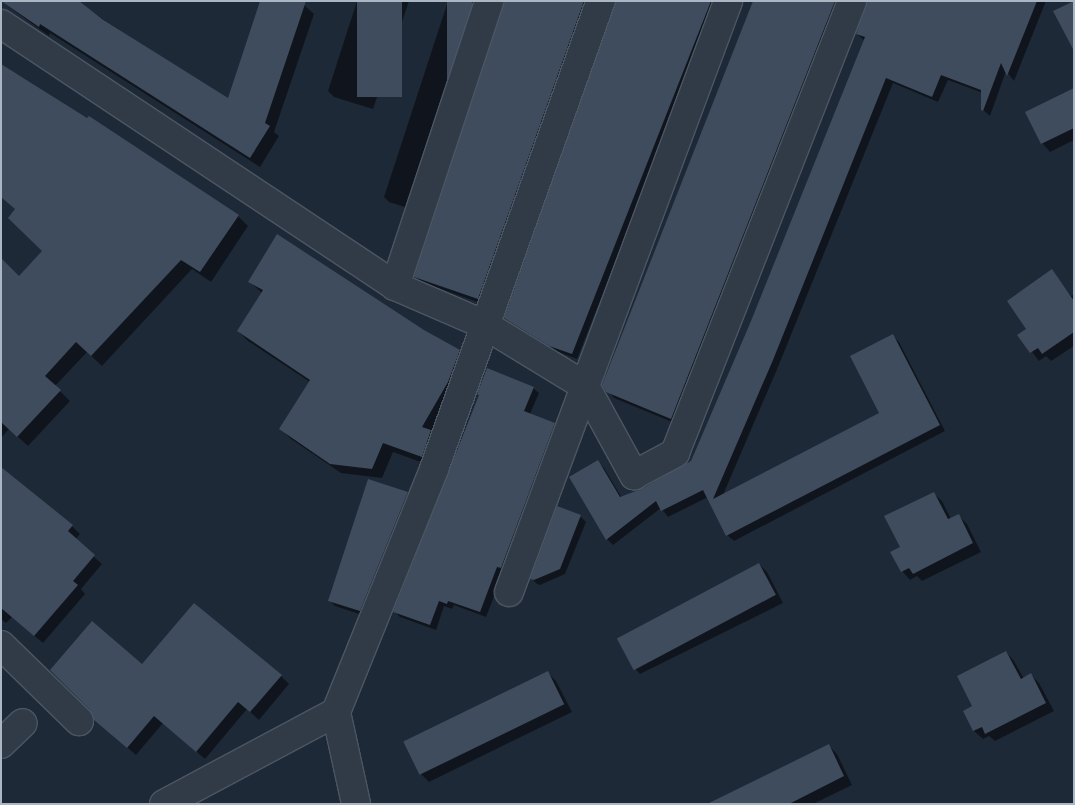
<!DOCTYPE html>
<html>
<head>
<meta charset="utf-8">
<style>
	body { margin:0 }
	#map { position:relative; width:1075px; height:805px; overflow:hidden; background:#1e2937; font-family:"Noto Sans",sans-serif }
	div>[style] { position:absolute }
	.shadow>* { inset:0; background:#0007 }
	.building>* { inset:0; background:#3e4c5d; transform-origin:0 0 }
	.roads { filter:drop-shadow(1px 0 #4c5663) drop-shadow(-1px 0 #4c5663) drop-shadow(0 1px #4c5663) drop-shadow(0 -1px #4c5663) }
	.minor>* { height:28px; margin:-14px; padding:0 14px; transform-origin:14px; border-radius:14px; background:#313b48 }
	span { translate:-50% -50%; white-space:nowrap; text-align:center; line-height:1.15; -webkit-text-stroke:4px #17202c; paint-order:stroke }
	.frame { position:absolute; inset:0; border:2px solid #abb6c5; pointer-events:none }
</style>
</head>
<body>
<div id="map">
	<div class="shadow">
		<div style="clip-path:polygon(1px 1px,75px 1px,228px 100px,304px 5px,314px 14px,274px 132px,279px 136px,260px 167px,50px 33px,49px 36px)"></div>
		<div style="clip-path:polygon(357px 1px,409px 1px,373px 109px,334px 97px,328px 91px)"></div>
		<div style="clip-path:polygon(448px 1px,479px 1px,411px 209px,389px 202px,384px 197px)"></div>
		<div style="clip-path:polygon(505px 1px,591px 1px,483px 304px,421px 282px,416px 277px)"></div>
		<div style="clip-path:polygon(617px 1px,718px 1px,577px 359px,556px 351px,506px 318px)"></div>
		<div style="clip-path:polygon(755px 1px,844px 1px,677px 424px,614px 398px,604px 385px)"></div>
		<div style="clip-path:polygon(868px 1px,1046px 1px,1014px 81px,1006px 71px,990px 116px,983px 110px,983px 93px,948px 80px,938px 102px,893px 83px,778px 367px,723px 495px,881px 414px,893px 336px,899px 342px,945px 431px,734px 541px,727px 535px,708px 497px,668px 517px,661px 508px,613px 545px,607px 539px,598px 462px,604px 468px,622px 498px,642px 490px,692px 462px,752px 321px,865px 41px,857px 34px)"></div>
		<div style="clip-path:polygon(17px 74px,238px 216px,248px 226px,211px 282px,192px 269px,102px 366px,87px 352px,55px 386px,70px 401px,28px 446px,9px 429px,1px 438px,1px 260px,19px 277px,44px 251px,16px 210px)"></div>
		<div style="clip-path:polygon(1074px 89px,1074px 140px,1050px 152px,1042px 143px)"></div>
		<div style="clip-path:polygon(1052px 271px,1071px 296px,1074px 294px,1074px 346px,1051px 361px,1046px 356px,1039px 361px,1019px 335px,1028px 329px)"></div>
		<div style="clip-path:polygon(250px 282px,424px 331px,459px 351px,469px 361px,432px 466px,393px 452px,382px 478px,341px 473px,291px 439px,281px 429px,310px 382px,248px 341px,238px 331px,262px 293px)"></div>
		<div style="clip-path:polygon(533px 388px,539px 393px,530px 414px,554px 424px,560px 429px,486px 617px,454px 605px,452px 609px,444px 606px,436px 630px,400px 617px,395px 612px)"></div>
		<div style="clip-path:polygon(1px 468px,72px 526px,80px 534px,75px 540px,102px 564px,81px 589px,85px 594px,43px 643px,12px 617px,6px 623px,1px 619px)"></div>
		<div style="clip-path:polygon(407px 493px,413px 498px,365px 616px,335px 606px,330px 601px)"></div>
		<div style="clip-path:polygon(933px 493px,942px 501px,951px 519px,959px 516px,967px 524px,981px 552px,922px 581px,917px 576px,910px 580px,902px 571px,902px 547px)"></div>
		<div style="clip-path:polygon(580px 516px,586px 522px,565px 574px,540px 585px,537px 584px,532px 579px)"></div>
		<div style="clip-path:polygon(759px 564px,767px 572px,783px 603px,640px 674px,632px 665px)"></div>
		<div style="clip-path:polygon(1006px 652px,1014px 661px,1024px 679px,1031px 675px,1039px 683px,1054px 711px,995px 741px,989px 736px,983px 739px,974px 731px,965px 711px,974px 707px)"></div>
		<div style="clip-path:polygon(142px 666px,281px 676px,289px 684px,259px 720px,247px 709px,205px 759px,163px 723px,136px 755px,95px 720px)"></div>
		<div style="clip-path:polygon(548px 673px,556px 681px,572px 712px,429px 782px,421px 774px)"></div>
		<div style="clip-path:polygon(828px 745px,837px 754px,852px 785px,813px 804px,710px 804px)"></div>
	</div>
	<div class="building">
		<div style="clip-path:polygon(1px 1px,79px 1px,102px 19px,228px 98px,260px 1px,306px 1px,265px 123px,270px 126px,250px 158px,40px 24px,39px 27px)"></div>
		<div style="left:357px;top:1px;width:45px;height:96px"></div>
		<div style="left:447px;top:1px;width:25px;height:206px"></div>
		<div style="clip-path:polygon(504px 1px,584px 1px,478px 299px,414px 277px)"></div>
		<div style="clip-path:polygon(616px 1px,711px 1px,572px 354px,549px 346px,504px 318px)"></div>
		<div style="clip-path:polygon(753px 1px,835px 1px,671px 419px,606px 392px,602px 385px)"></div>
		<div style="clip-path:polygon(867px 1px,1037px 1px,1007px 76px,1001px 63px,983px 111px,981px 110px,981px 90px,941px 75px,932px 97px,886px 78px,773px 360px,713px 499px,879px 413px,850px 356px,893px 334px,940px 425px,726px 536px,703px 490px,661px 511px,656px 501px,606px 540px,569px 477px,598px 460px,620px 497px,641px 489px,691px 461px,751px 321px,865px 37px,856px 34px)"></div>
		<div style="clip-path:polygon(1074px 1px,1074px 51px,1053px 11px)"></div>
		<div style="clip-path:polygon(1px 64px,87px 118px,89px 116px,239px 215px,200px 272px,181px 260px,91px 356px,76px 342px,45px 376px,61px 390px,17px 437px,1px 422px,1px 258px,19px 276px,42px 251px,8px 218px,15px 209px,1px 197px)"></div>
		<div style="clip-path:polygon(1074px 88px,1074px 128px,1041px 144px,1025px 112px)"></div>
		<div style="clip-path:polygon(277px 234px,424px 330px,460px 350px,448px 382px,422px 427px,431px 430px,422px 457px,383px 443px,372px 469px,330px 464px,279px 429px,310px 380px,237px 331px,263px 290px,248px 282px)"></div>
		<div style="clip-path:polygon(1052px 269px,1074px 301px,1074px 332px,1042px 354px,1038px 348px,1030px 353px,1017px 335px,1026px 329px,1007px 301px)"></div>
		<div style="clip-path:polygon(487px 368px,534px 387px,524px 411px,555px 423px,501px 568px,497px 567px,480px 612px,448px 601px,447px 604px,439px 601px,430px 625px,393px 612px,479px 395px,477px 394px)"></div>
		<div style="clip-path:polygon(1px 467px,73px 525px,68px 531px,95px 555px,73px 581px,78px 585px,34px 636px,1px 608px)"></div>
		<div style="clip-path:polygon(368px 479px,408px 492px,360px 611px,328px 601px)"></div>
		<div style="clip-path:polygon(934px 492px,948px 519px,959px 514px,973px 543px,913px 574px,909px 568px,901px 572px,890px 552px,900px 547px,884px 516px)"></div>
		<div style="clip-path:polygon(557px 506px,581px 515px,560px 569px,534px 580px,530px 579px)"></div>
		<div style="left:759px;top:563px;width:36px;height:161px;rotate:62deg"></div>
		<div style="clip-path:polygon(194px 603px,282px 675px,250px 712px,238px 702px,196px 752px,154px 716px,127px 748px,94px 720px,90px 710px,50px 670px,92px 621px,142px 664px)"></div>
		<div style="clip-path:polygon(1006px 651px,1021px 679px,1031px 673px,1046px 703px,985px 734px,982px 727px,973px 731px,963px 711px,972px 706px,957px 676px)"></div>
		<div style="left:548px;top:671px;width:37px;height:161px;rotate:64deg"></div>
		<div style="clip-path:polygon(829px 744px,844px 776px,789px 804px,707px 804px)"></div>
	</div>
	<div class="roads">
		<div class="minor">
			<div style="left:1px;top:24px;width:473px;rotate:33.6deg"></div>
			<div style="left:395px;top:286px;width:98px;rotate:23.4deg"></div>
			<div style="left:485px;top:325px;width:117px;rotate:31.4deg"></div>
			<div style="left:585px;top:386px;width:411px;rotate:-69.6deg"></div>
			<div style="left:395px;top:286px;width:300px;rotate:-71.7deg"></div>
			<div style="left:585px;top:386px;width:102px;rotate:61.2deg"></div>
			<div style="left:634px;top:475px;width:47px;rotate:-28.2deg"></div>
			<div style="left:675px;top:453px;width:485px;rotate:-68.6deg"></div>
			<div style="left:509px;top:592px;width:220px;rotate:-69.7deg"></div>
			<div style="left:1px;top:645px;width:109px;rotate:44.3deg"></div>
			<div style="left:336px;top:712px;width:94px;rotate:77.7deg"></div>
			<div style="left:1px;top:744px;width:30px;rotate:-44deg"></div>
			<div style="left:164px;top:804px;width:195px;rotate:-28.1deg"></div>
			<div style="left:336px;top:712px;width:262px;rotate:-68deg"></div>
			<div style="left:434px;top:469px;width:497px;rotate:-70.4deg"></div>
		</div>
	</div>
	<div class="frame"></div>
</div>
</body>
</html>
